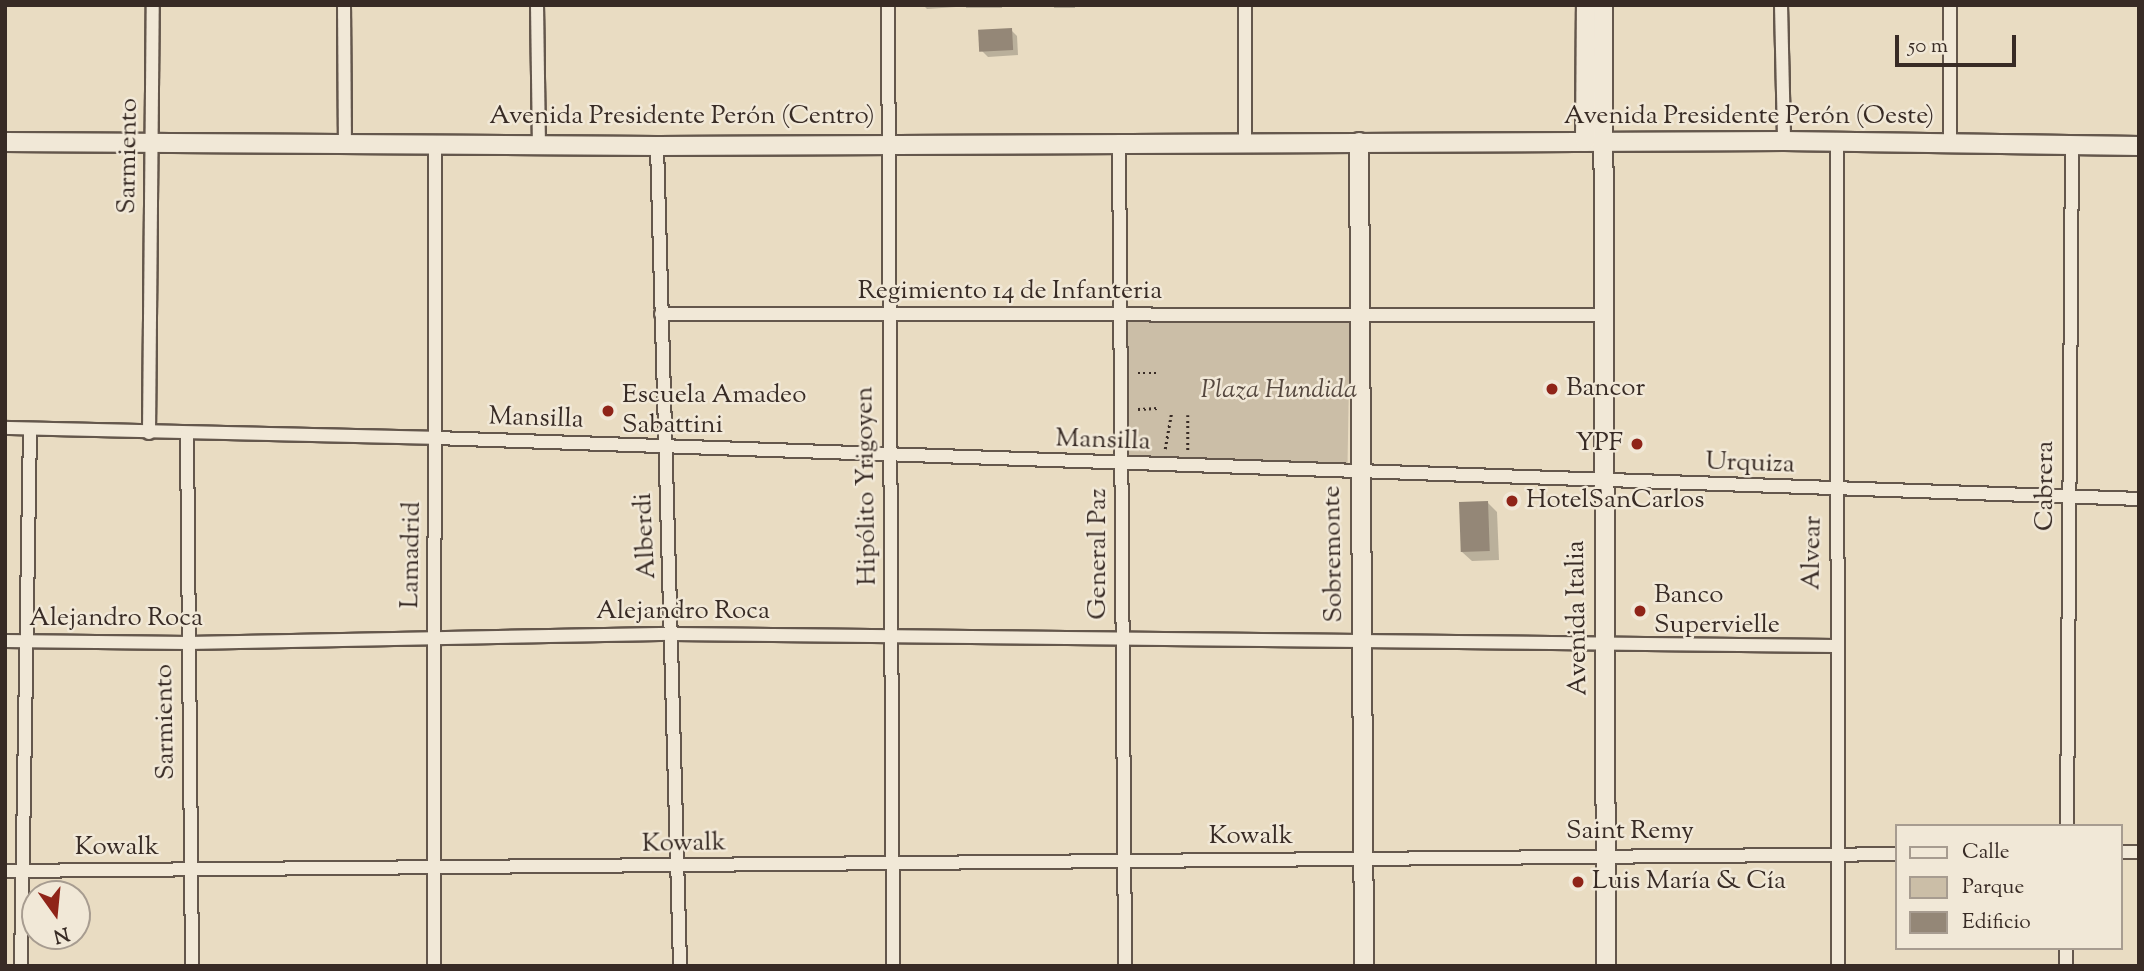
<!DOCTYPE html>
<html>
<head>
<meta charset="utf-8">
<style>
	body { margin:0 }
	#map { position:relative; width:2144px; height:971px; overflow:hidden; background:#e9dcc2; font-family:"Sorts Mill Goudy",serif }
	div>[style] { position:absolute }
	.green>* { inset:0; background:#cbbea7; transform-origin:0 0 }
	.shadow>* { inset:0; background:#0003; transform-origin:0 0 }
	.building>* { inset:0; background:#948777; transform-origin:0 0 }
	.path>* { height:2.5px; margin-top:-1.25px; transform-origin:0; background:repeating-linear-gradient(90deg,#382b25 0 2px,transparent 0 5.5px) }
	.roads { filter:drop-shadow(2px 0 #64574c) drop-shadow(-2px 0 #64574c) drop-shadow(0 2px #64574c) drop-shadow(0 -2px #64574c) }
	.minor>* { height:12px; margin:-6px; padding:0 6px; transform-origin:6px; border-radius:6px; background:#f1e8d7 }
	.secondary>* { height:18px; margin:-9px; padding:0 9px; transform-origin:9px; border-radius:9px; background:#f1e8d7 }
	.dots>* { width:19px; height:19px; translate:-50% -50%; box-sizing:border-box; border:4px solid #f1e8d7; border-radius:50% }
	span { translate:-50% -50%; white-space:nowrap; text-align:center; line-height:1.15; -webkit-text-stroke:5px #f1e8d7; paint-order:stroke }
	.street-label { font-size:26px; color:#382b25 }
	.poi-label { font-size:26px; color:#382b25 }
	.left { translate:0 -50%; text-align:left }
	.right { translate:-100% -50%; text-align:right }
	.park-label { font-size:26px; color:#55483f; font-style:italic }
	.frame { position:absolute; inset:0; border:7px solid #382b25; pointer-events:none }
	.legend { position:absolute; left:1895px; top:824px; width:228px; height:126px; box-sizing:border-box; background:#f1e8d7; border:2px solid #a79c90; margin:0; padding:9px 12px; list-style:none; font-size:21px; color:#382b25 }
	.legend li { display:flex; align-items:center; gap:14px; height:35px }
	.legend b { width:35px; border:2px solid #a79c90 }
	.north { position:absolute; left:21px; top:880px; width:70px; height:70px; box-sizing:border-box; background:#f1e8d7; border:2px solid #a79c90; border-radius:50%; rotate:165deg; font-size:19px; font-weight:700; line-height:28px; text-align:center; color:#382b25 }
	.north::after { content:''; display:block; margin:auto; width:24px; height:32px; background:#8f2418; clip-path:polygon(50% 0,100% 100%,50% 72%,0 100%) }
	.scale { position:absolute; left:1895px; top:35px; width:121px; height:32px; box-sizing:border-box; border:4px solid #382b25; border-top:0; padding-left:9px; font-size:21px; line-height:24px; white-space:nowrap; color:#382b25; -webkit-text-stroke:5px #f1e8d7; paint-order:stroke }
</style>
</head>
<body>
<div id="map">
	<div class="green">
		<div style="left:1350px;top:322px;width:141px;height:223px;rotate:91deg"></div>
	</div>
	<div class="shadow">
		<div style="clip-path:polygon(923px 5px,956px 5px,956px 7px,927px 9px)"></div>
		<div style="left:966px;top:5px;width:36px;height:3px"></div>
		<div style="left:1054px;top:5px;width:21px;height:3px"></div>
		<div style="clip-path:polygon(1011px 30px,1017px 36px,1018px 55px,988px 57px,982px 51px)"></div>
		<div style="clip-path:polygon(1488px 503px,1497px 512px,1499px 560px,1472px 561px,1462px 552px)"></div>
	</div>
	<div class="building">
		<div style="left:1012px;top:28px;width:22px;height:34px;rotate:87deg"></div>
		<div style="left:1488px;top:501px;width:50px;height:29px;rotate:88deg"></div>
	</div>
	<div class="path">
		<div style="left:1138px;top:373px;width:20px"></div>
		<div style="left:1138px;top:409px;width:20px;rotate:-3deg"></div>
		<div style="left:1188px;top:415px;width:35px;rotate:90deg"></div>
		<div style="left:1165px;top:449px;width:35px;rotate:-80deg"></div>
	</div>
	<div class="roads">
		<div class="minor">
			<div style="left:344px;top:5px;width:138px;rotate:89.6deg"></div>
			<div style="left:537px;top:5px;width:138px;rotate:89.2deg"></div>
			<div style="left:888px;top:5px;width:961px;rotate:89.7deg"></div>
			<div style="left:1781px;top:5px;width:136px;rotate:88.7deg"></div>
			<div style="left:1950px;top:5px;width:140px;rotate:90deg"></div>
			<div style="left:1119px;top:141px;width:825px;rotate:89.58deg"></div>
			<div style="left:1245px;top:141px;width:136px;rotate:-90deg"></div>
			<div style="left:1837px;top:142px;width:824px;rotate:89.93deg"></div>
			<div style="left:657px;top:146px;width:820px;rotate:88.39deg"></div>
			<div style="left:661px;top:314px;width:941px;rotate:0.06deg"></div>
			<div style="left:5px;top:428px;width:431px;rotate:1.3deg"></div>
			<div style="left:436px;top:438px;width:1704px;rotate:2.05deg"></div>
			<div style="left:149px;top:433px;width:428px;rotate:-89.5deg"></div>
			<div style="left:187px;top:435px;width:531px;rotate:89.46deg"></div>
			<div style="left:5px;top:641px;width:183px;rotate:0.6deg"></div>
			<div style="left:188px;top:643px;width:486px;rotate:-1.1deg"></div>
			<div style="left:674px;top:634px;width:1160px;rotate:0.59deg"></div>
			<div style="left:2067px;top:826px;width:680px;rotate:-89.58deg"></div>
			<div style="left:2121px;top:852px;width:18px"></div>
			<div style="left:5px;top:871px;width:1892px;rotate:-0.51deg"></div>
			<div style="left:21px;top:966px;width:536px;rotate:-89.04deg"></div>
			<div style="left:434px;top:966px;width:822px;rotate:-89.93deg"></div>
			<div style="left:2066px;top:966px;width:18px;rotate:-90deg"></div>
		</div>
		<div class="secondary">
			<div style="left:1603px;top:5px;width:961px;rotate:89.82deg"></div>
			<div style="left:5px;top:142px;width:652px;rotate:0.35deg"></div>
			<div style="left:657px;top:146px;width:1127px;rotate:-0.25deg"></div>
			<div style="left:1784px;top:141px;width:355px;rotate:0.8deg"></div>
			<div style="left:1359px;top:142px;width:824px;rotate:89.65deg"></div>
			<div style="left:1585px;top:142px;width:137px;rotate:-89.6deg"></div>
		</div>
	</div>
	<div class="dots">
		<div style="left:1552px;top:389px;background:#8f2418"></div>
		<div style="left:608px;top:411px;background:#8f2418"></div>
		<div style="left:1637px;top:444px;background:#8f2418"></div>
		<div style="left:1512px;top:501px;background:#8f2418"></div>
		<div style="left:1640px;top:611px;background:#8f2418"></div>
		<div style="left:1578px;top:882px;background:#8f2418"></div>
	</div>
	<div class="street-label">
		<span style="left:682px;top:117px">Avenida Presidente Perón (Centro)</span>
		<span style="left:1749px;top:117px">Avenida Presidente Perón (Oeste)</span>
		<span style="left:129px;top:156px;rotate:-89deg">Sarmiento</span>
		<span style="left:1010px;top:292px">Regimiento 14 de Infanteria</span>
		<span style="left:536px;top:419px;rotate:2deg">Mansilla</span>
		<span style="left:1103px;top:441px;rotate:2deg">Mansilla</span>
		<span style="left:1750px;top:464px;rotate:2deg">Urquiza</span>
		<span style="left:867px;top:486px;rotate:-91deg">Hipólito Yrigoyen</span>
		<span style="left:2046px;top:486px;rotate:-90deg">Cabrera</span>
		<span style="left:646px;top:536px;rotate:-93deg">Alberdi</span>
		<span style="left:1813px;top:553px;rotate:-89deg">Alvear</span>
		<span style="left:1099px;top:554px;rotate:-90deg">General Paz</span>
		<span style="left:1334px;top:554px;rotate:-91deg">Sobremonte</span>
		<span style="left:412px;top:555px;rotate:-89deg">Lamadrid</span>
		<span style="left:683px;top:612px">Alejandro Roca</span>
		<span style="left:1578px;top:618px;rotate:-91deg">Avenida Italia</span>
		<span style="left:116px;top:619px">Alejandro Roca</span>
		<span style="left:166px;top:722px;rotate:-91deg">Sarmiento</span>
		<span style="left:1630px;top:832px">Saint Remy</span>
		<span style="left:1251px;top:837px">Kowalk</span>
		<span style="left:684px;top:844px;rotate:-1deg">Kowalk</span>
		<span style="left:117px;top:848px">Kowalk</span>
	</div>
	<div class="poi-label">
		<span class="left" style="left:1566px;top:389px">Bancor</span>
		<span class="left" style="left:622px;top:411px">Escuela Amadeo<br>Sabattini</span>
		<span class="right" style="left:1623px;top:444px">YPF</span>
		<span class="left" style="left:1526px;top:501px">HotelSanCarlos</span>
		<span class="left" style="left:1654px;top:611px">Banco<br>Supervielle</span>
		<span class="left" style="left:1592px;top:882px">Luis María &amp; Cía</span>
	</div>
	<div class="park-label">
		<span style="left:1279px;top:391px">Plaza Hundida</span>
	</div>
	<div class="frame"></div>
	<ul class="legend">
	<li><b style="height:9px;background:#f1e8d7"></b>Calle</li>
	<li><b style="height:19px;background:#cbbea7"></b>Parque</li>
	<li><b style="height:19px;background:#948777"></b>Edificio</li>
	</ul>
	<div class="north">N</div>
	<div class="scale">50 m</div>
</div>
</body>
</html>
